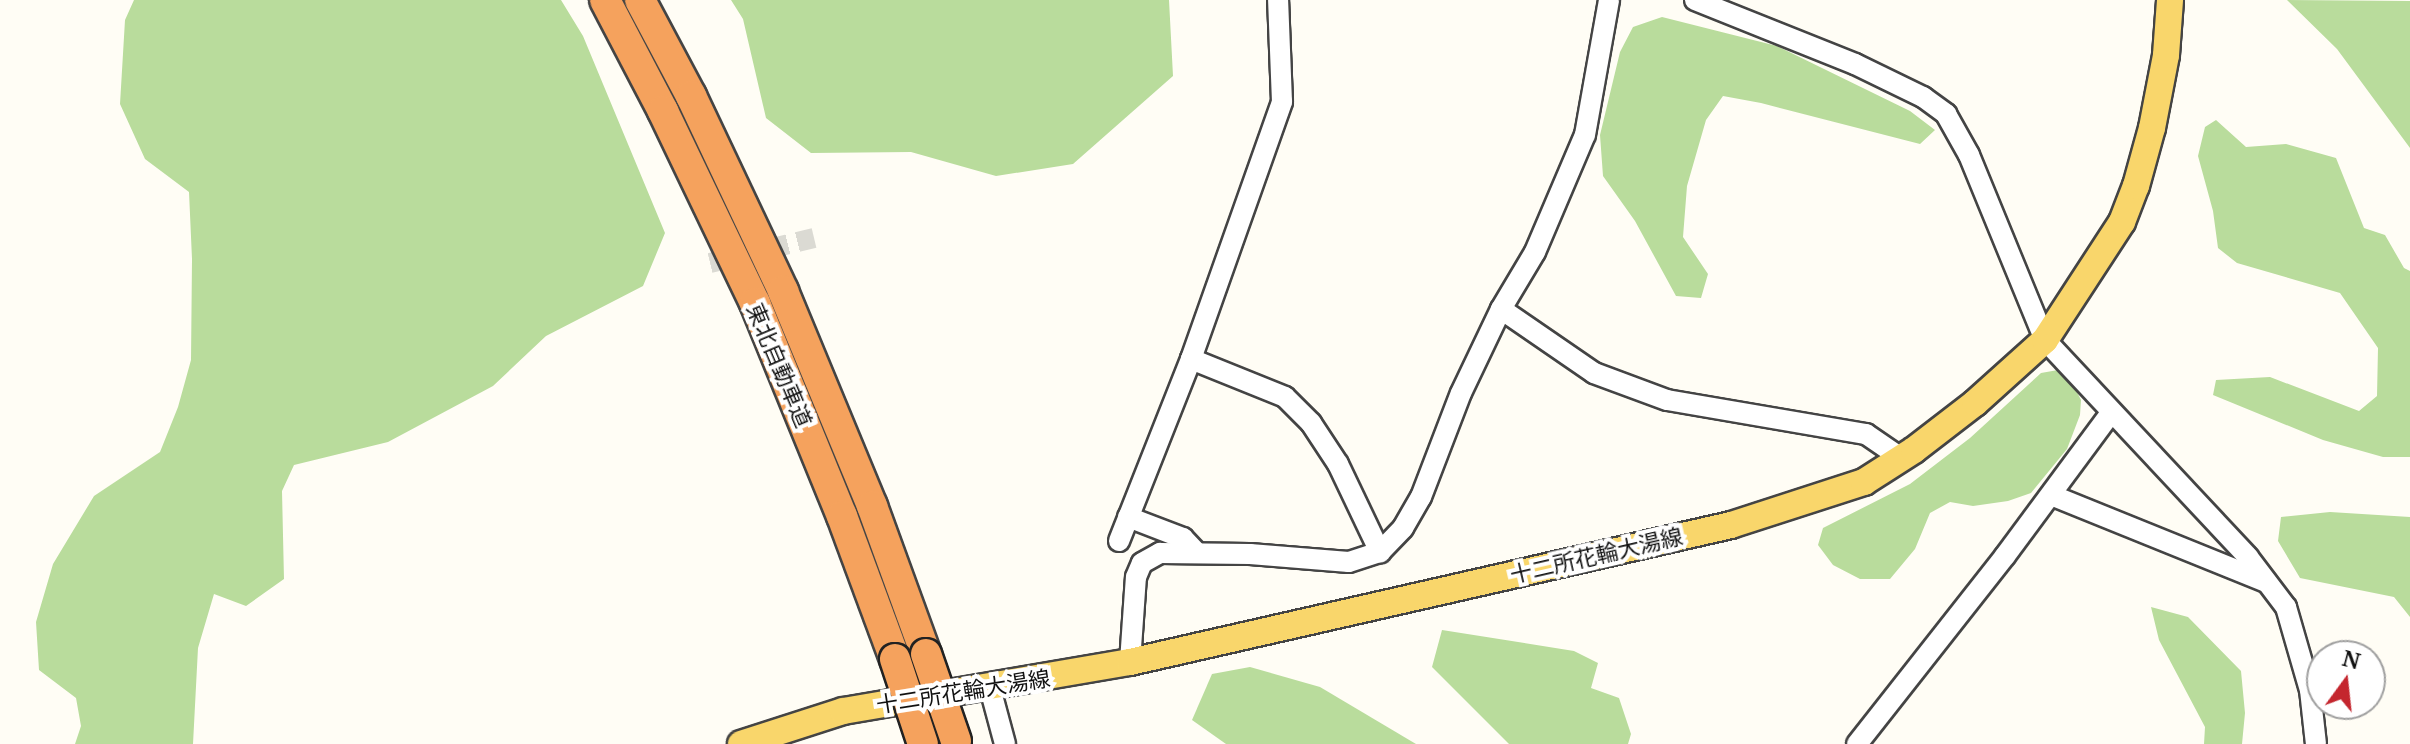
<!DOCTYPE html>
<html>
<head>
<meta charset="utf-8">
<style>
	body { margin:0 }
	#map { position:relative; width:2410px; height:744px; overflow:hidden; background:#fffdf5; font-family:"Noto Serif","Noto Sans JP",serif }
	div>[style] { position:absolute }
	.forest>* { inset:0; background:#b9dc9c }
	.minor-tunnel>* { height:20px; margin-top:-10px; transform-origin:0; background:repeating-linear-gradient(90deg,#dbdad3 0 20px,transparent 0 30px) }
	.roads { filter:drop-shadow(2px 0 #444) drop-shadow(-2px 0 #444) drop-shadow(0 2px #444) drop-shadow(0 -2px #444) }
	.minor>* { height:20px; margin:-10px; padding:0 10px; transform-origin:10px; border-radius:10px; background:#fff }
	.major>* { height:26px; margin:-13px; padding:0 13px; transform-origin:13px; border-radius:13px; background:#f9d66b }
	.highway>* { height:30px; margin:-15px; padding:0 15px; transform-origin:15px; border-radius:15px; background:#f5a25d }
	.bridges { filter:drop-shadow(2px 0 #222) drop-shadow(-2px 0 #222) drop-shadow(0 2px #222) drop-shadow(0 -2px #222) }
	.highway-bridge>* { height:30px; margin:-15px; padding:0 15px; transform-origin:15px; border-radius:15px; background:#f5a25d }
	span { translate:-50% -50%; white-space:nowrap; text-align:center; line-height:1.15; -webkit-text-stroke:8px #fff; paint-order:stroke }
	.street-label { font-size:22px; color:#111 }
	.north { position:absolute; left:2306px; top:640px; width:80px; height:80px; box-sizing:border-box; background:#fff; border:2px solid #a0a0a0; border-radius:50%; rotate:15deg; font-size:22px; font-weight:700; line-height:32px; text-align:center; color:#111 }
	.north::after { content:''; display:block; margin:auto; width:28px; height:36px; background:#c4262e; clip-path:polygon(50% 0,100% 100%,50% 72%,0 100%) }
</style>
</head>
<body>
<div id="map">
	<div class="forest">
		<div style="clip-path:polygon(134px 0,561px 0,583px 36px,665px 233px,643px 286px,546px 336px,493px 386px,388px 442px,294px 465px,282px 491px,284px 579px,246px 606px,214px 594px,198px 648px,193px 744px,75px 744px,81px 726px,76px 698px,39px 670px,36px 622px,53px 564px,94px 496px,160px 452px,178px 407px,191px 360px,192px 259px,189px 192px,145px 159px,120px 104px,125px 20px)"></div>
		<div style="clip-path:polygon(731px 0,1169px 0,1173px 76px,1073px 164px,996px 176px,911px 152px,811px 153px,766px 118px,743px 19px)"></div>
		<div style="clip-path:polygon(2287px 0,2410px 1px,2410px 148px,2337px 49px)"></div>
		<div style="clip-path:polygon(1662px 17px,1777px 46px,1910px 111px,1935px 130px,1920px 144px,1761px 103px,1723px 96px,1706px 120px,1687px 186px,1683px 237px,1708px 274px,1701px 298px,1676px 296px,1635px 221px,1603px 176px,1600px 135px,1620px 52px,1633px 27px)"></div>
		<div style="clip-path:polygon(2216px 120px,2246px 147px,2286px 144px,2336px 158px,2364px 228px,2385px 235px,2404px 268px,2410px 271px,2410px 457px,2383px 457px,2323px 440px,2213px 395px,2216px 380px,2270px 377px,2359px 411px,2377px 396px,2378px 348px,2340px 293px,2237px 263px,2218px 248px,2213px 211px,2198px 156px,2205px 127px)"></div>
		<div style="clip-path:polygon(2058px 370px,2071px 380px,2081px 400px,2080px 415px,2067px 449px,2031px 493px,2008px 501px,1973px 506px,1950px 502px,1930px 513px,1915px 549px,1890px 579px,1860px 579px,1833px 565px,1818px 545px,1823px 528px,1910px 484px,1970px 438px,2041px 373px)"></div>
		<div style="clip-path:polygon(2330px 512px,2410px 517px,2410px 617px,2394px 597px,2300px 578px,2278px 541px,2281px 517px)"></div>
		<div style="clip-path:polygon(2151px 607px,2188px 617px,2241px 671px,2245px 713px,2242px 744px,2204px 744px,2205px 727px,2159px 640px)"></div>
		<div style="clip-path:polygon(1442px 630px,1574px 651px,1598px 663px,1591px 688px,1619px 698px,1631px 734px,1628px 744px,1509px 744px,1432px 667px)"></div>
		<div style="clip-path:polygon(1250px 667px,1320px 687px,1416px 744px,1226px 744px,1192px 720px,1212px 674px)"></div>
	</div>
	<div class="minor-tunnel">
		<div style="left:710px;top:263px;width:107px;rotate:-13.5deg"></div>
	</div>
	<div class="roads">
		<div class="minor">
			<div style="left:1695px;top:0;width:172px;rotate:21.8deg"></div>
			<div style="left:1855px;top:64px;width:76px;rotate:25.9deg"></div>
			<div style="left:1923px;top:97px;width:29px;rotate:36deg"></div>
			<div style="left:1946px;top:114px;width:47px;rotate:60.7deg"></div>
			<div style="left:1969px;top:155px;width:200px;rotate:67.7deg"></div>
			<div style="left:2045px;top:340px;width:297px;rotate:46.9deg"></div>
			<div style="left:2248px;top:557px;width:63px;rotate:52.8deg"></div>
			<div style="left:2286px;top:607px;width:86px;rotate:73.9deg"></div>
			<div style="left:2310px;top:690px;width:54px;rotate:83.7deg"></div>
			<div style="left:1501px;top:309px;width:113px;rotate:34.5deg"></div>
			<div style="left:1594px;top:373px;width:78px;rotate:20.3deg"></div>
			<div style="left:1667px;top:400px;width:202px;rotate:9.7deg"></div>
			<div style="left:1866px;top:434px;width:42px;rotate:34.4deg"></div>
			<div style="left:1191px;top:359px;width:101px;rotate:22deg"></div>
			<div style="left:1285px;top:397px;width:37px;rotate:45deg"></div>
			<div style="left:1311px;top:423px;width:49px;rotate:56.6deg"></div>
			<div style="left:1338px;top:464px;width:98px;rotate:64.5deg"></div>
			<div style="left:2051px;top:495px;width:232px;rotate:22deg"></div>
			<div style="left:1128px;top:517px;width:59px;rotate:20.9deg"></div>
			<div style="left:1183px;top:538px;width:19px;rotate:47deg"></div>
			<div style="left:1119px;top:541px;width:196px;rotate:-68.4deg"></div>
			<div style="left:1191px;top:359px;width:273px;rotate:-70.5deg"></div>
			<div style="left:1282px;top:102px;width:102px;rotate:-92.2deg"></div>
			<div style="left:1130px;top:662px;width:85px;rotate:-86deg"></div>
			<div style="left:1136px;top:577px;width:15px;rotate:-67deg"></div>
			<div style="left:1142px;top:563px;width:21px;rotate:-29deg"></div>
			<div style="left:1160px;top:553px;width:90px;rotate:0.6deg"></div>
			<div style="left:1250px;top:554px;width:99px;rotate:4.6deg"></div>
			<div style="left:1349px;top:562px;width:33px;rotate:-18deg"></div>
			<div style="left:1380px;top:552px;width:33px;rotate:-46deg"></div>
			<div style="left:1403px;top:528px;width:36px;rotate:-60deg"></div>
			<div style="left:1421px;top:497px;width:111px;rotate:-69deg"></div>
			<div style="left:1461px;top:393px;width:93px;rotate:-64.5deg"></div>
			<div style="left:1501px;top:309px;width:66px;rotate:-59.2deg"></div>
			<div style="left:1535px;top:252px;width:127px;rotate:-66.9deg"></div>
			<div style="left:1585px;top:135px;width:137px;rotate:-79.9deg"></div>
			<div style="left:990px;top:688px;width:58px;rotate:75deg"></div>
			<div style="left:1857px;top:744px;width:239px;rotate:-51.8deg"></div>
			<div style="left:2005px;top:556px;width:178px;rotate:-53.5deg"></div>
		</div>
		<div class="major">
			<div style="left:741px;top:744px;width:107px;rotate:-17.9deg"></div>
			<div style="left:843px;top:711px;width:291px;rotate:-9.7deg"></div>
			<div style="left:1130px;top:662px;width:616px;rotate:-12.84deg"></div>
			<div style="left:1731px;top:525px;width:140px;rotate:-17.9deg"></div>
			<div style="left:1864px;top:482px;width:59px;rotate:-32.6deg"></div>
			<div style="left:1914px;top:450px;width:77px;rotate:-37.6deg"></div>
			<div style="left:1975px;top:403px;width:94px;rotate:-42deg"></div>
			<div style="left:2045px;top:340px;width:141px;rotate:-56.9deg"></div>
			<div style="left:2122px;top:222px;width:39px;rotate:-69deg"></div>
			<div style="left:2136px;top:186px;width:60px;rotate:-74.6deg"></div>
			<div style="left:2152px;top:128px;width:74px;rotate:-79.1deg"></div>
			<div style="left:2166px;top:55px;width:55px;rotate:-85.8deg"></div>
		</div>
		<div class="highway">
			<div style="left:605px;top:0;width:125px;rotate:62.4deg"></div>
			<div style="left:663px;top:111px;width:213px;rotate:64.4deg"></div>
			<div style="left:755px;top:303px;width:230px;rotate:67.8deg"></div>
			<div style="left:842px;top:516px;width:153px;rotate:69.7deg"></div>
			<div style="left:640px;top:0;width:109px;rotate:62deg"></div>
			<div style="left:691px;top:96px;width:216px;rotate:64.7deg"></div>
			<div style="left:783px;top:291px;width:233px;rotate:67.5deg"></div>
			<div style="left:872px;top:506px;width:158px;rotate:70deg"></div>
		</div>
	</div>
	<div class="bridges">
		<div class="highway-bridge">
			<div style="left:926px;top:654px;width:92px;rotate:71deg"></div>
			<div style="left:895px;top:659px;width:89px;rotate:71.8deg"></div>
		</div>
	</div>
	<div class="street-label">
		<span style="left:780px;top:365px;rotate:67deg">東北自動車道</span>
		<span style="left:1596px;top:555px;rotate:-13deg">十二所花輪大湯線</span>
		<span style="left:963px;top:691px;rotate:-9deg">十二所花輪大湯線</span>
	</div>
	<div class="north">N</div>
</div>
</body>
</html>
